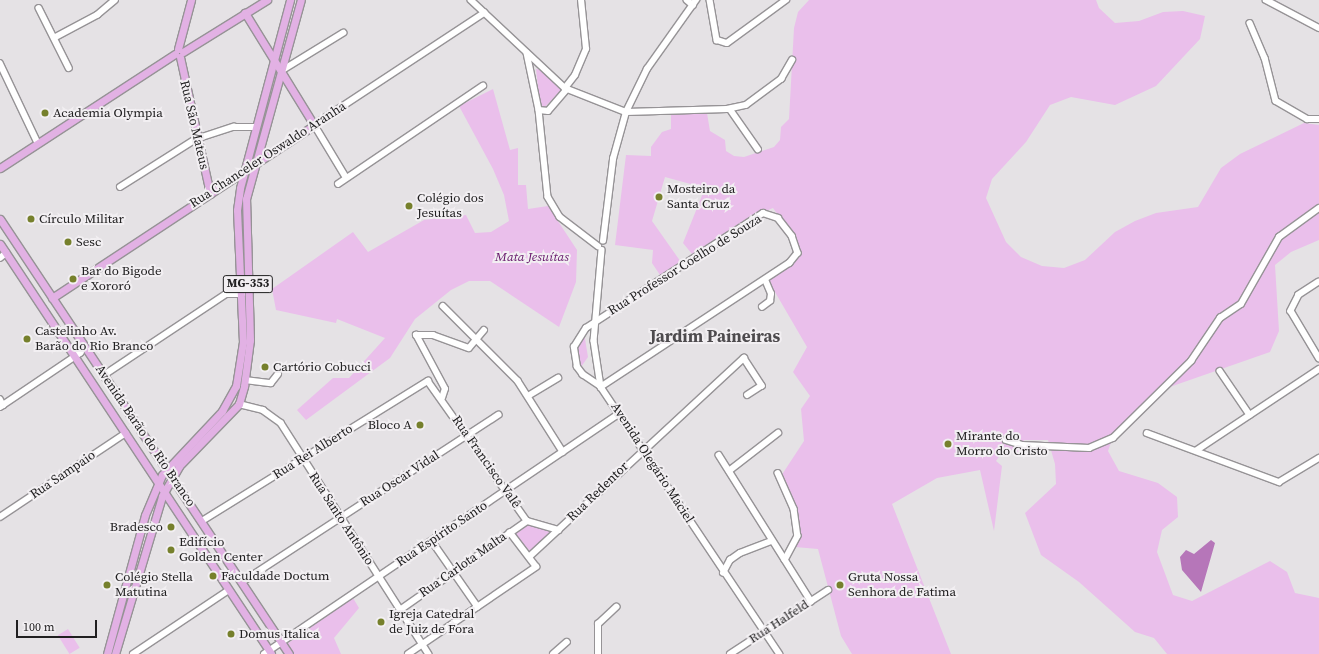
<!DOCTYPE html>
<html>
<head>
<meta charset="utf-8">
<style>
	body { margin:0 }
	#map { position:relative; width:1319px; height:654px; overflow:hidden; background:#e5e2e5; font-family:"Source Serif 4",serif }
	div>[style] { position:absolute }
	.green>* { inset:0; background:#eabfeb; transform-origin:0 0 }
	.water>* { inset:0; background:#b676b9 }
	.roads { filter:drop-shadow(1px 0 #969396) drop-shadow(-1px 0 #969396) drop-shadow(0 1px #969396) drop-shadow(0 -1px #969396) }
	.minor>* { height:5.5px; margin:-2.75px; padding:0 2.75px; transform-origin:2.75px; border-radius:2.75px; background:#fff }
	.major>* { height:7px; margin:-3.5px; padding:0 3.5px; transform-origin:3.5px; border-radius:3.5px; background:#e2b1e4 }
	.dots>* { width:11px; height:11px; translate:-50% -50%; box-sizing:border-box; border:2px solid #f2eff2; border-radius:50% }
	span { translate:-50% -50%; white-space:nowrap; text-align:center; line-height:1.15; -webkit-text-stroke:4px #f2eff2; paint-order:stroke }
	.shield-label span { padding:1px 3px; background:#f2eff2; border:1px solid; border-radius:3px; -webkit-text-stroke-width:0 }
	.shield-label { font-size:12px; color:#212021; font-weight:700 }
	.poi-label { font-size:13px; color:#212021 }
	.left { translate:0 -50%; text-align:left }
	.right { translate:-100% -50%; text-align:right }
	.street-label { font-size:13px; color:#212021 }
	.park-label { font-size:13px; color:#65166a; font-style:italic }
	.district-label { font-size:17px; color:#4e4b4e; font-weight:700 }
	.scale { position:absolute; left:16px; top:620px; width:81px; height:18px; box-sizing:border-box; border:2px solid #212021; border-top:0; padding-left:5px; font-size:12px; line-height:14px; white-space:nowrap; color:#212021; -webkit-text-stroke:3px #f2eff2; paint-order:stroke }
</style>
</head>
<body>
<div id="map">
	<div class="green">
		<div style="clip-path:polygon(809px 0,1096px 0,1099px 8px,1115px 23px,1139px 21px,1163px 12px,1183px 11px,1205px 16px,1200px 39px,1156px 86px,1115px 105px,1071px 97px,1050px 105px,1026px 142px,992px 179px,986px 198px,1006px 242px,1021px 257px,1042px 266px,1064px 268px,1085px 260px,1115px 232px,1135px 221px,1156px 213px,1198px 207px,1221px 168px,1240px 154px,1304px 123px,1319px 125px,1319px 240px,1291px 252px,1275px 265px,1279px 331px,1270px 352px,1164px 389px,1115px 431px,1108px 451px,1119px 471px,1158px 483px,1177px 497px,1178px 517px,1162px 530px,1157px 552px,1173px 595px,1192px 601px,1270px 561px,1287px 572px,1295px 593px,1319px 598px,1319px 654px,1167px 654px,1154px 638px,1135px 632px,1079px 582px,1041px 555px,1025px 513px,1056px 484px,1055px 464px,1048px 440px,1024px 440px,1020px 453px,1005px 448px,996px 461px,1002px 466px,994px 531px,980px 470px,937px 478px,892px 504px,951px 654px,852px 654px,841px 636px,818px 549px,795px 547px,798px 515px,781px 476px,804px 441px,801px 409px,810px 396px,793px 372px,807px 347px,768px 280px,799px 257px,794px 237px,773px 208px,748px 218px,692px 254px,683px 243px,705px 188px,665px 177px,652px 221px,683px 265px,662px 278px,652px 263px,653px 250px,615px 245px,626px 155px,651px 156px,651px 147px,662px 132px,671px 129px,671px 114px,707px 113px,710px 131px,725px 140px,726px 151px,734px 156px,744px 157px,774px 147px,780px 140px,781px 127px,789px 119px,794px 28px,798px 12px)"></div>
		<div style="clip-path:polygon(536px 69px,542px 70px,562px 89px,544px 108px,540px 105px)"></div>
		<div style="clip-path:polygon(493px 89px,510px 150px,518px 148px,518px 185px,526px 185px,528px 209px,548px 206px,577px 250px,576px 282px,559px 327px,490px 281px,469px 281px,451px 290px,415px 319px,390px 358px,306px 420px,297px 410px,333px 378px,349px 378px,385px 338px,337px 319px,336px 323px,276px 310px,272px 289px,353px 232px,368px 252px,424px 220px,466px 215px,475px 233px,491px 232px,509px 221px,504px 195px,493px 169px,459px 106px)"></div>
		<div style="clip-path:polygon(584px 333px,588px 357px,581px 367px,576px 354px)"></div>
		<div style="clip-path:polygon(526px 525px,532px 525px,555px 531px,530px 551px,514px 534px)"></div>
		<div style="clip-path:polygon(353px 598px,359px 608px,334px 638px,341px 654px,294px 654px,287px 644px)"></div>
		<div style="left:68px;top:629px;width:22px;height:12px;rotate:58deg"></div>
	</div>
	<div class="water">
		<div style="clip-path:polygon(1211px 540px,1215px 543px,1201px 592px,1182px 570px,1180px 557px,1186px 550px,1194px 554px)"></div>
	</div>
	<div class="roads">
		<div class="minor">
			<div style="left:471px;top:0;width:129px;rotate:43.1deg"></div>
			<div style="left:565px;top:88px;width:66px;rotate:21.5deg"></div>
			<div style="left:626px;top:112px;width:101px;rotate:-1.7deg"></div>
			<div style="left:727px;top:109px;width:19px;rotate:-12deg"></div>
			<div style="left:746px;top:105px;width:44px;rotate:-36.6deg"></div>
			<div style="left:781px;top:79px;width:22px;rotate:-60deg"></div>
			<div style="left:687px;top:0;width:8px;rotate:40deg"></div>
			<div style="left:710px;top:0;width:41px;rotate:80.1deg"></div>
			<div style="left:717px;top:40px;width:10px;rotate:17deg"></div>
			<div style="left:727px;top:43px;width:73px;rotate:-36.1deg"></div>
			<div style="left:1266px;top:0;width:60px;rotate:27.8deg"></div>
			<div style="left:39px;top:8px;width:67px;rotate:63.4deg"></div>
			<div style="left:1250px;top:23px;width:38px;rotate:67deg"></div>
			<div style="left:1265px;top:58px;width:44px;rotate:75.7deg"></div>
			<div style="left:1276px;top:101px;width:36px;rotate:30deg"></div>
			<div style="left:1307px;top:119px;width:12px"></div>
			<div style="left:54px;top:38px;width:49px;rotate:-28.1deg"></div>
			<div style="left:97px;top:15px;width:23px;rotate:-40deg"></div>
			<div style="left:527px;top:53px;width:58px;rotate:78.1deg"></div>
			<div style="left:539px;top:110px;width:87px;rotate:84.1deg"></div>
			<div style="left:548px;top:197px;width:23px;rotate:59deg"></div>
			<div style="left:560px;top:217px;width:48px;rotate:37.3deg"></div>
			<div style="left:0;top:63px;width:89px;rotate:64.6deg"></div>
			<div style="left:281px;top:71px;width:73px;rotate:-31.5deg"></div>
			<div style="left:565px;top:88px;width:16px;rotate:-52deg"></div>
			<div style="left:575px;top:75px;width:28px;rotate:-67deg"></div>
			<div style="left:586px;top:49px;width:49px;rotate:-95.8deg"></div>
			<div style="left:730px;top:109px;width:49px;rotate:55deg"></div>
			<div style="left:539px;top:110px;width:9px;rotate:6deg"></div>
			<div style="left:548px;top:111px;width:29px;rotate:-49deg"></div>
			<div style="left:346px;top:178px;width:62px;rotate:-121.1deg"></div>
			<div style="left:314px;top:125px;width:204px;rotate:-33.4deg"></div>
			<div style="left:338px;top:184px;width:175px;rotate:-34.1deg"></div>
			<div style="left:120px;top:187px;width:90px;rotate:-32.3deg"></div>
			<div style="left:196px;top:139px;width:40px;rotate:-18deg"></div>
			<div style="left:234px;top:127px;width:22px"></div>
			<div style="left:763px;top:213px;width:16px;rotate:18deg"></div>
			<div style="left:778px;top:218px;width:23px;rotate:52deg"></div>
			<div style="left:792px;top:236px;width:18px;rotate:71deg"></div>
			<div style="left:798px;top:253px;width:13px;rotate:129deg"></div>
			<div style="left:790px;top:263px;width:226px;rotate:146.7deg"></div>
			<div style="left:601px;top:387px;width:22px;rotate:-146deg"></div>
			<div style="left:583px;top:375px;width:10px;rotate:-127deg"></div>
			<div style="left:577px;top:367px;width:20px;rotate:-99deg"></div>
			<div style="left:574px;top:347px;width:22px;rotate:-58deg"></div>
			<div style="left:586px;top:328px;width:211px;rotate:-33deg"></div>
			<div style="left:603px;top:241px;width:83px;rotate:-83deg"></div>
			<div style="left:613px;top:159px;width:49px;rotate:-74.5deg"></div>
			<div style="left:626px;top:112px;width:48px;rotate:-64deg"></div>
			<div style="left:647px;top:69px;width:85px;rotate:-54.6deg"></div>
			<div style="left:602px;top:250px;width:91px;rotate:95deg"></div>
			<div style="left:594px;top:341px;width:47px;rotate:81.3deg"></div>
			<div style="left:601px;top:387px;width:321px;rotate:56.2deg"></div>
			<div style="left:0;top:258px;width:8px;rotate:-40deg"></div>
			<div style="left:1319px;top:282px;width:24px;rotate:147deg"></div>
			<div style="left:1299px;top:295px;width:18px;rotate:117deg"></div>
			<div style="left:1291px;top:311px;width:55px;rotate:59.2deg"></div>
			<div style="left:443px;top:306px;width:106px;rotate:45deg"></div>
			<div style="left:518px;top:381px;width:84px;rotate:57.6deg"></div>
			<div style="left:762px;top:307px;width:10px;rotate:-37deg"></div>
			<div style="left:770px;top:301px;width:7px;rotate:-82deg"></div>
			<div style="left:771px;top:294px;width:15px;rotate:-113deg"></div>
			<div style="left:1220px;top:371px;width:53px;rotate:55.7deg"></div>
			<div style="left:104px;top:375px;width:146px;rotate:-33.6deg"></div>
			<div style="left:226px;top:294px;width:16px"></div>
			<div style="left:245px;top:380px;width:26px;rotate:7deg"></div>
			<div style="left:271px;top:383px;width:11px;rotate:-52deg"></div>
			<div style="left:528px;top:396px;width:35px;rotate:-31deg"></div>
			<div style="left:442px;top:398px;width:9px;rotate:-72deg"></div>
			<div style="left:445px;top:389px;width:61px;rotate:-118.2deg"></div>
			<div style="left:416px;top:335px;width:17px"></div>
			<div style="left:433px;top:335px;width:38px;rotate:20deg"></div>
			<div style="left:469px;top:348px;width:23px;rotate:-50deg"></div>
			<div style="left:0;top:399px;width:7px;rotate:63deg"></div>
			<div style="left:239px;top:404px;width:25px;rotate:14deg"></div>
			<div style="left:263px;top:410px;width:22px;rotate:36deg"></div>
			<div style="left:281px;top:423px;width:274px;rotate:57.4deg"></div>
			<div style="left:0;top:407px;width:97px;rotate:-34deg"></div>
			<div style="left:80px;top:353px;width:8px;rotate:-60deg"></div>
			<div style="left:1147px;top:433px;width:141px;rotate:20.4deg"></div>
			<div style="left:1279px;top:482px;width:47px;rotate:-31deg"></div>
			<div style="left:1006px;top:440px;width:17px;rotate:17deg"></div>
			<div style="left:1022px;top:445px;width:67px;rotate:2.6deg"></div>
			<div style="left:1089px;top:448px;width:26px;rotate:-23deg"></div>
			<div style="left:1113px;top:438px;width:110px;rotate:-44.6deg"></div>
			<div style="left:1191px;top:361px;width:52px;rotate:-56deg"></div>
			<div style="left:1220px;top:318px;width:25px;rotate:-34deg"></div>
			<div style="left:1241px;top:304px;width:77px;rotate:-60.4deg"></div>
			<div style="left:1279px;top:237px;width:49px;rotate:-35.9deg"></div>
			<div style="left:1197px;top:450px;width:146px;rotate:-33.6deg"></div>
			<div style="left:719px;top:455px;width:173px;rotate:57.8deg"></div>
			<div style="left:729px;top:471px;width:62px;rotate:-37.8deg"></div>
			<div style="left:778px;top:473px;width:39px;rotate:66deg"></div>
			<div style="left:794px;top:509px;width:27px;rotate:82deg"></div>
			<div style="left:798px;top:536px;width:27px;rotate:118deg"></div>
			<div style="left:0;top:517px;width:151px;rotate:-33.7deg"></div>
			<div style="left:202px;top:521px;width:266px;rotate:-31.8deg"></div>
			<div style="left:428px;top:381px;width:171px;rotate:54.7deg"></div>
			<div style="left:527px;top:521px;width:33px;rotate:16deg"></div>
			<div style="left:432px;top:541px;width:80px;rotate:55.1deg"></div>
			<div style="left:529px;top:557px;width:293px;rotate:-42.8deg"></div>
			<div style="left:744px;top:358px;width:33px;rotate:57deg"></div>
			<div style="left:762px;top:386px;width:17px;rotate:147deg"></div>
			<div style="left:723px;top:573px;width:15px;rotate:-62deg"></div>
			<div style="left:730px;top:560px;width:12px;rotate:-35deg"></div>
			<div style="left:740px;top:553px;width:33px;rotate:-21deg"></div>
			<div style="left:242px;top:582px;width:306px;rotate:-33.1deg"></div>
			<div style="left:400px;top:610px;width:155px;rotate:-35deg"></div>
			<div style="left:133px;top:654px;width:115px;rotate:-33.7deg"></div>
			<div style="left:264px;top:654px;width:429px;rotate:-34.1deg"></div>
			<div style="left:408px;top:654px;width:155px;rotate:-34.2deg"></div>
			<div style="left:536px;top:567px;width:43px;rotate:-127.4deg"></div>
			<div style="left:553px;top:654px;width:18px;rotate:-41deg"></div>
			<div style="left:598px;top:654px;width:30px;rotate:-90deg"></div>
			<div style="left:598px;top:624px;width:25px;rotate:-43deg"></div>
			<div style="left:730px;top:654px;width:117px;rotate:-33.1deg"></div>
		</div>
		<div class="major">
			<div style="left:178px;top:49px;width:51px;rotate:-75.1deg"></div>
			<div style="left:183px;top:52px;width:99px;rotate:-31.8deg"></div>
			<div style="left:180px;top:57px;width:140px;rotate:77.6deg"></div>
			<div style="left:0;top:168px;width:209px;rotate:-33.1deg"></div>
			<div style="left:0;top:219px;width:522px;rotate:56.4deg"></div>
			<div style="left:0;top:244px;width:491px;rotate:56.5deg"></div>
			<div style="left:52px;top:298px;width:314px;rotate:-33.4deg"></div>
			<div style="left:314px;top:125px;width:132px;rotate:-121.6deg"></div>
			<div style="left:107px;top:654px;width:144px;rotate:-74.7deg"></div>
			<div style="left:145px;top:515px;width:43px;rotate:-67deg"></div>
			<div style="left:162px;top:475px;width:88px;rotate:-46.8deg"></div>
			<div style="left:222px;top:411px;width:29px;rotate:-61deg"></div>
			<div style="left:236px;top:386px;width:45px;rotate:-81deg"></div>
			<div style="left:243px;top:342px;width:132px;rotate:-92.6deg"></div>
			<div style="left:237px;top:210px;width:22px;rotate:-82deg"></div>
			<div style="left:240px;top:188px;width:195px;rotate:-75.1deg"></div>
			<div style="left:115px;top:654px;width:165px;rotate:-73.4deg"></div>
			<div style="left:162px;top:496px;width:34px;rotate:-60deg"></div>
			<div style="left:179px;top:466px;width:86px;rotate:-45.9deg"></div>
			<div style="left:239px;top:404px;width:19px;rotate:-74deg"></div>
			<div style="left:244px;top:386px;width:46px;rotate:-82.6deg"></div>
			<div style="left:250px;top:340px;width:141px;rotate:-91.6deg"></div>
			<div style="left:246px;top:199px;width:206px;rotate:-74.6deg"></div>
		</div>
	</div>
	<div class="dots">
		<div style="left:45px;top:113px;background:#76802c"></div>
		<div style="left:659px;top:197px;background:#76802c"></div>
		<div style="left:409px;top:206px;background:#76802c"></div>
		<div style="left:31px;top:219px;background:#76802c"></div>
		<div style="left:68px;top:242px;background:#76802c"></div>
		<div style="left:73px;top:279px;background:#76802c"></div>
		<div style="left:27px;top:339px;background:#76802c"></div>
		<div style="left:265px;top:367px;background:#76802c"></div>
		<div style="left:420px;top:425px;background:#76802c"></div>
		<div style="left:948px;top:444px;background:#76802c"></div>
		<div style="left:171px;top:527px;background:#76802c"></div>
		<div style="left:171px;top:550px;background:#76802c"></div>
		<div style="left:213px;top:576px;background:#76802c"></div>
		<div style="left:107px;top:585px;background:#76802c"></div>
		<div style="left:840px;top:585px;background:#76802c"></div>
		<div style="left:381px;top:622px;background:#76802c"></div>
		<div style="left:231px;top:634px;background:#76802c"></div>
	</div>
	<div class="shield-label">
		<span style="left:248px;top:284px">MG-353</span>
	</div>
	<div class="poi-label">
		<span class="left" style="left:53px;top:113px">Academia Olympia</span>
		<span class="left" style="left:667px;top:197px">Mosteiro da<br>Santa Cruz</span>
		<span class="left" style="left:417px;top:206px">Colégio dos<br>Jesuítas</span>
		<span class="left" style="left:39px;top:219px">Círculo Militar</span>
		<span class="left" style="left:76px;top:242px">Sesc</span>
		<span class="left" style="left:81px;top:279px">Bar do Bigode<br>e Xororó</span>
		<span class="left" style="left:35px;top:339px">Castelinho Av.<br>Barão do Rio Branco</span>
		<span class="left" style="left:273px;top:367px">Cartório Cobucci</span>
		<span class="right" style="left:412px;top:425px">Bloco A</span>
		<span class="left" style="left:956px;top:444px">Mirante do<br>Morro do Cristo</span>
		<span class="right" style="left:163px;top:527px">Bradesco</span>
		<span class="left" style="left:179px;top:550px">Edifício<br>Golden Center</span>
		<span class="left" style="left:221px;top:576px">Faculdade Doctum</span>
		<span class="left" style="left:115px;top:585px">Colégio Stella<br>Matutina</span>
		<span class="left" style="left:848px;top:585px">Gruta Nossa<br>Senhora de Fatima</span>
		<span class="left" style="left:389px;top:622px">Igreja Catedral<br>de Juiz de Fora</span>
		<span class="left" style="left:239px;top:634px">Domus Italica</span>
	</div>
	<div class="street-label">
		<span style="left:194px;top:125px;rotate:77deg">Rua São Mateus</span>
		<span style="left:268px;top:155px;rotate:-33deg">Rua Chanceler Oswaldo Aranha</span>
		<span style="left:685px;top:265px;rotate:-32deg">Rua Professor Coelho de Souza</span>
		<span style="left:145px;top:436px;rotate:56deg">Avenida Barão do Rio Branco</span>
		<span style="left:313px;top:452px;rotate:-32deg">Rua Rei Alberto</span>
		<span style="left:486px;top:462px;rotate:55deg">Rua Francisco Valê</span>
		<span style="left:652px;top:463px;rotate:57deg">Avenida Olegário Maciel</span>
		<span style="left:63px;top:475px;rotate:-34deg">Rua Sampaio</span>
		<span style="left:400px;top:479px;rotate:-33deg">Rua Oscar Vidal</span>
		<span style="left:598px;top:492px;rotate:-44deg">Rua Redentor</span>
		<span style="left:341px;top:519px;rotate:57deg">Rua Santo Antônio</span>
		<span style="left:442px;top:534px;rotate:-34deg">Rua Espírito Santo</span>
		<span style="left:463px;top:565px;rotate:-35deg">Rua Carlota Malta</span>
		<span style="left:779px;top:622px;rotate:-33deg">Rua Halfeld</span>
	</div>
	<div class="park-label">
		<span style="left:532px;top:257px">Mata Jesuítas</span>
	</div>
	<div class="district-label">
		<span style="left:715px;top:337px">Jardim Paineiras</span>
	</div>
	<div class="scale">100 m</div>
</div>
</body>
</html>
